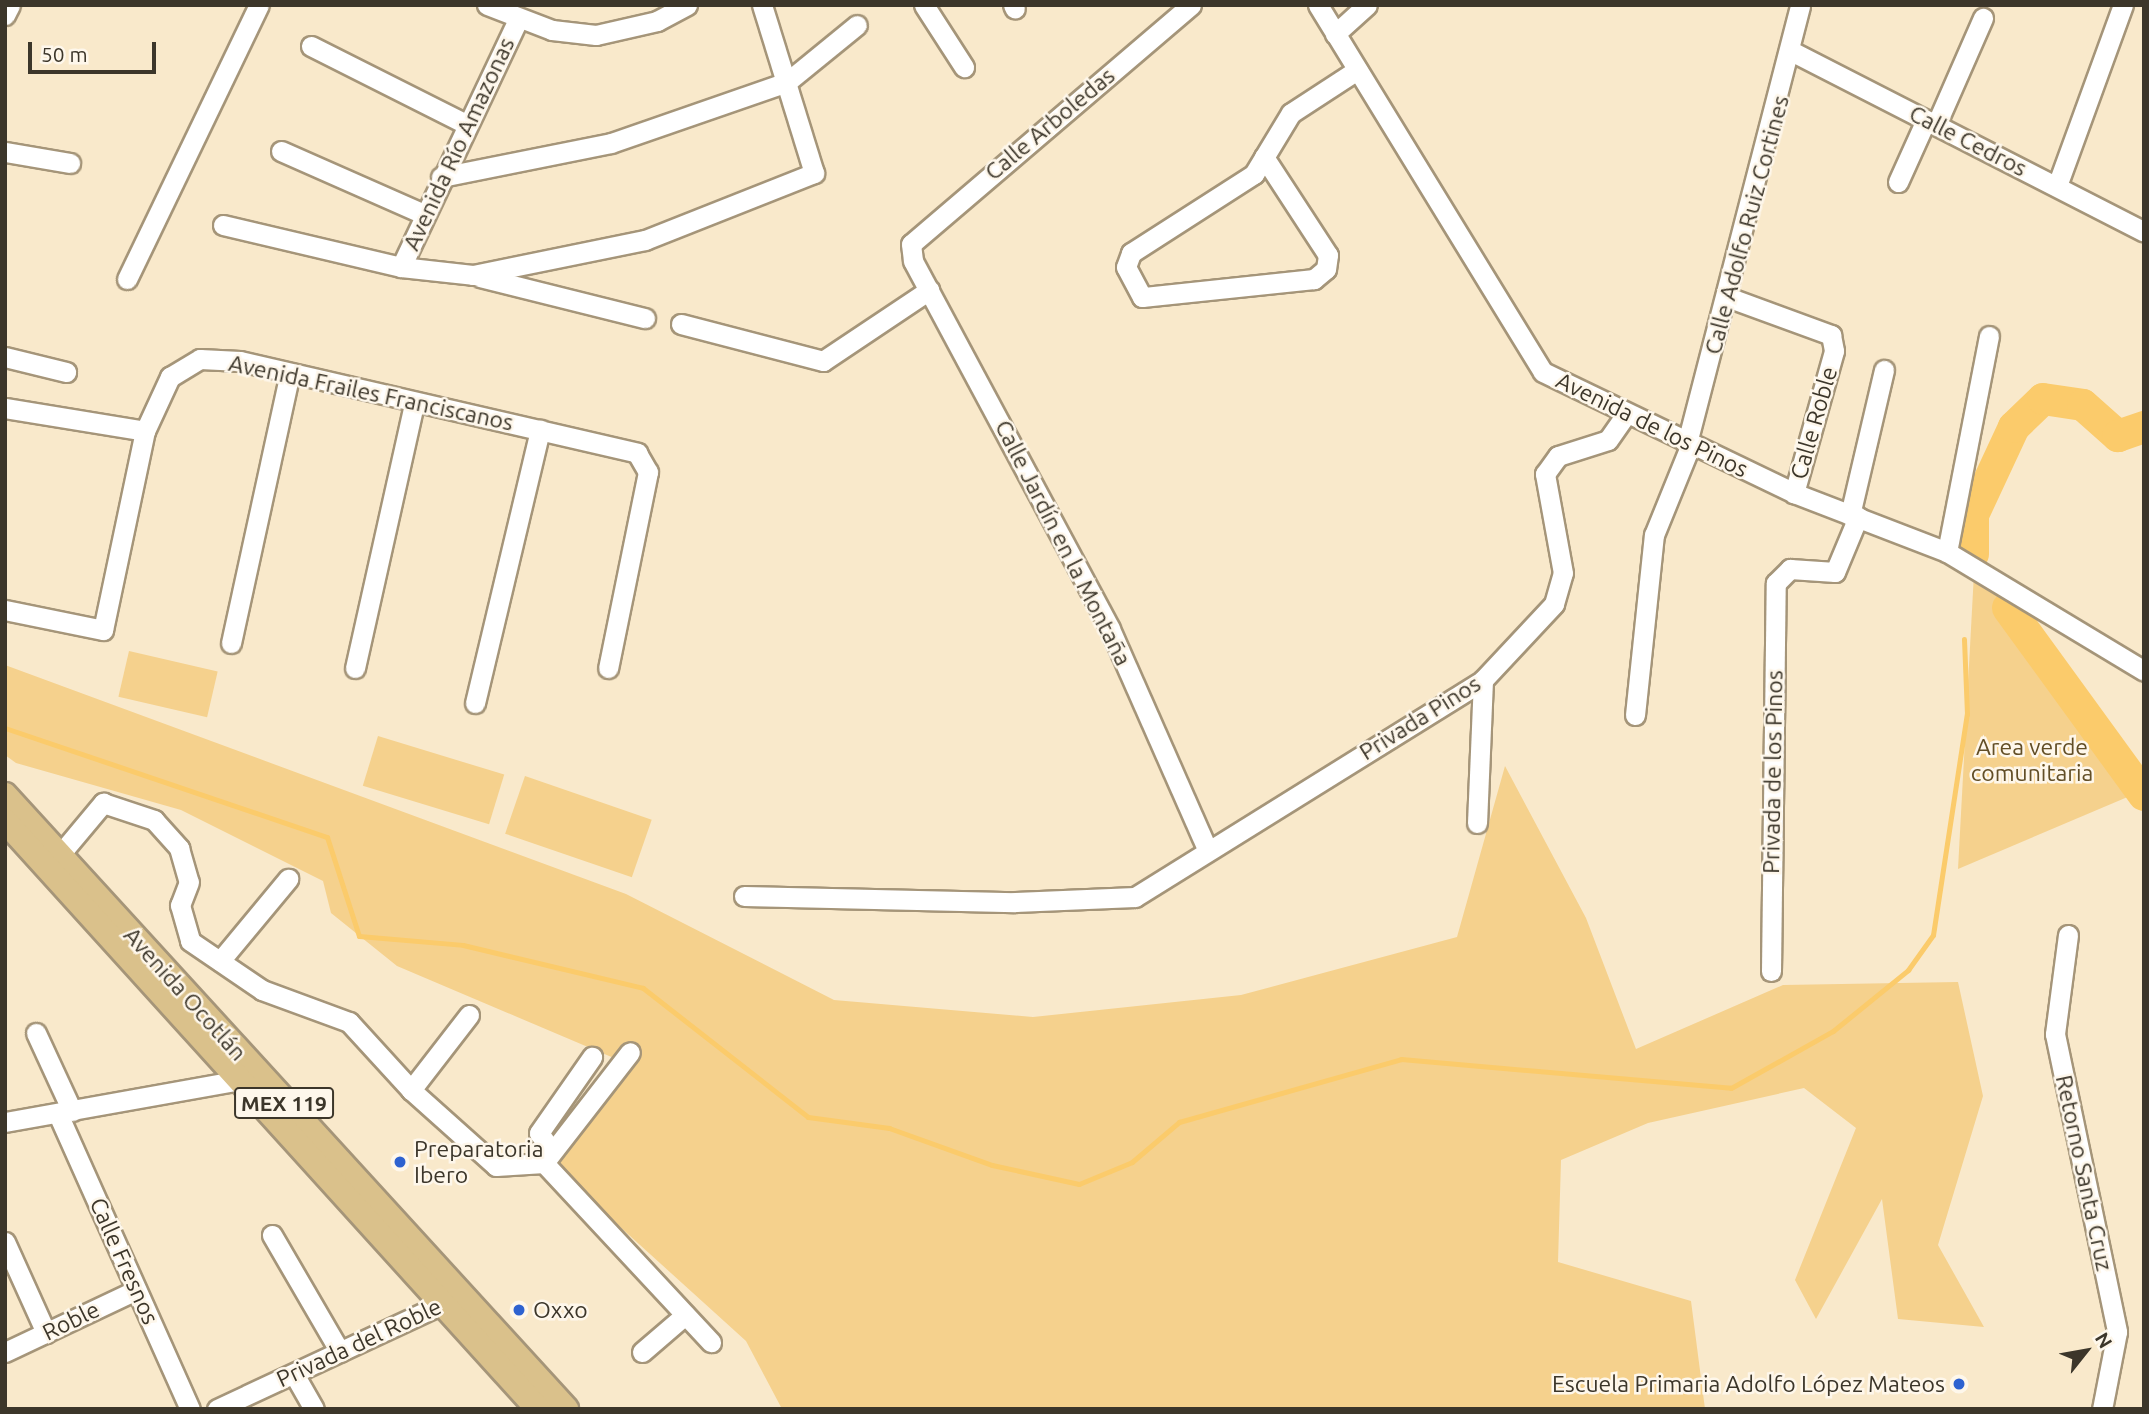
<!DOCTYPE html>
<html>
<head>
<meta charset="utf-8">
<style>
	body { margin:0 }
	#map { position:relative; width:2149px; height:1414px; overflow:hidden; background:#f9e9cb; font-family:Ubuntu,sans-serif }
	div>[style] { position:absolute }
	.green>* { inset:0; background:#f5d18d; transform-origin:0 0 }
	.stream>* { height:5px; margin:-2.5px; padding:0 2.5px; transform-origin:2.5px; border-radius:2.5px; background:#fbcb6b }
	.river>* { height:32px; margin:-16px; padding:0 16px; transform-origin:16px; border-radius:16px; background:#fbcb6b }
	.roads { filter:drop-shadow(2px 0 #a59579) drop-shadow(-2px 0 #a59579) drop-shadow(0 2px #a59579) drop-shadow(0 -2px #a59579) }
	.minor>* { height:19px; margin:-9.5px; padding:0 9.5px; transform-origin:9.5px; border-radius:9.5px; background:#fff }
	.major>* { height:24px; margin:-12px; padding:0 12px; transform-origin:12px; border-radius:12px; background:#dac18b }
	.dots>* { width:19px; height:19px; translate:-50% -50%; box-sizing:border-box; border:4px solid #fef7eb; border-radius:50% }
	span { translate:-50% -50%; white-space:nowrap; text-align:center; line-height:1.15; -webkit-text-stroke:5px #fef7eb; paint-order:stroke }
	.shield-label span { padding:2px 5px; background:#fef7eb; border:2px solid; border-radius:5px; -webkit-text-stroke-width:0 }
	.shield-label { font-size:21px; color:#3c362a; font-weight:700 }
	.street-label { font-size:23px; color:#3c362a }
	.park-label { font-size:23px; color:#624e26 }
	.poi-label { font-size:23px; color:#3c362a }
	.left { translate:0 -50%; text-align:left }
	.right { translate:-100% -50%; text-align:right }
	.frame { position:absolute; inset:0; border:7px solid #3c362a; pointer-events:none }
	.north { position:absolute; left:2051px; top:1316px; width:70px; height:70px; -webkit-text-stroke:5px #fef7eb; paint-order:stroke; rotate:59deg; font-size:19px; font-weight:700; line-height:28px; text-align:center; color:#3c362a }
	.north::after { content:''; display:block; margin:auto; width:24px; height:32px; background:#3c362a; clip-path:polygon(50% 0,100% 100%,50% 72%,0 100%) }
	.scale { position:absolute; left:28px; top:42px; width:128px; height:32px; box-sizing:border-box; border:4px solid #3c362a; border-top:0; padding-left:9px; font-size:21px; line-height:24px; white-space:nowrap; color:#3c362a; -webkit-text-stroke:5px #fef7eb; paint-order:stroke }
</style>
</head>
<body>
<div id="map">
	<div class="green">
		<div style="clip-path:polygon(1974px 573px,1987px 581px,2137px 793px,1958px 869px)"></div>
		<div style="left:129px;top:651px;width:91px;height:47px;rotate:13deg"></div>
		<div style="clip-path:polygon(5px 665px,626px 894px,834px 1000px,1033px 1017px,1241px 995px,1457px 937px,1505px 766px,1586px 918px,1636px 1049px,1783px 985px,1958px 982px,1983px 1096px,1938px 1245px,1984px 1327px,1898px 1319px,1882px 1199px,1816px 1319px,1795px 1280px,1856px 1128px,1804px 1088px,1648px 1123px,1561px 1160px,1558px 1262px,1691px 1301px,1705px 1409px,782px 1409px,746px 1341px,555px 1168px,628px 1064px,397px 966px,331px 913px,323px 881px,181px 810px,16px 763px,5px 755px)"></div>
		<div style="left:378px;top:736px;width:132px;height:52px;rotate:17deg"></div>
		<div style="left:525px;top:776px;width:134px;height:61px;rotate:19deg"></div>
	</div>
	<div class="stream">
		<div style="left:5px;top:728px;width:340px;rotate:18.7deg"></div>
		<div style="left:327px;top:837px;width:104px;rotate:72.1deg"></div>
		<div style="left:359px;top:936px;width:104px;rotate:4.9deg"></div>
		<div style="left:463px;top:945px;width:185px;rotate:13.4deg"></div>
		<div style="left:643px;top:988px;width:209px;rotate:38deg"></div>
		<div style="left:808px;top:1117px;width:82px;rotate:7.7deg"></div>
		<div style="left:889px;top:1128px;width:109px;rotate:19.8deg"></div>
		<div style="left:992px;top:1165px;width:89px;rotate:12.3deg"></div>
		<div style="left:1079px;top:1184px;width:57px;rotate:-22.5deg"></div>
		<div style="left:1132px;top:1162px;width:62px;rotate:-40.4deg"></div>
		<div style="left:1179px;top:1122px;width:231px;rotate:-15.8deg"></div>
		<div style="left:1401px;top:1059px;width:331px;rotate:5deg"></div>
		<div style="left:1731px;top:1088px;width:117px;rotate:-29.2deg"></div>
		<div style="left:1833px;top:1031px;width:97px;rotate:-39.1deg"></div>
		<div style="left:1908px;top:970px;width:43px;rotate:-54.5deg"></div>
		<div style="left:1933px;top:935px;width:224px;rotate:-81.3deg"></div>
		<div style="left:1967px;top:714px;width:75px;rotate:-92.3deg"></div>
	</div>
	<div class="river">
		<div style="left:1973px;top:554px;width:39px;rotate:-90deg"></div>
		<div style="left:1973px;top:515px;width:97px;rotate:-65deg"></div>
		<div style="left:2014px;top:427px;width:40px;rotate:-44deg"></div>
		<div style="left:2043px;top:399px;width:40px;rotate:8.5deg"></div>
		<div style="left:2083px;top:405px;width:47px;rotate:41.5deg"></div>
		<div style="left:2118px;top:436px;width:28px;rotate:-19deg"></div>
		<div style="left:2008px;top:608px;width:231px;rotate:54deg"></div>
	</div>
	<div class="roads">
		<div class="minor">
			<div style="left:487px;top:5px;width:70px;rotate:21deg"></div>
			<div style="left:552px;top:30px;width:44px;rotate:6.5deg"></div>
			<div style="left:596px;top:35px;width:63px;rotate:-12.9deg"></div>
			<div style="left:657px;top:21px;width:34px;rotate:-28deg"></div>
			<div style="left:924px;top:5px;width:74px;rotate:57.2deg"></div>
			<div style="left:1013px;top:5px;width:4px;rotate:63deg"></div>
			<div style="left:1191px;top:5px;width:368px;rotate:139.5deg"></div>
			<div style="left:911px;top:244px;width:17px;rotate:83deg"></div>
			<div style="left:913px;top:261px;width:417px;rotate:61.8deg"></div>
			<div style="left:1110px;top:629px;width:238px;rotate:66.2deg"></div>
			<div style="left:1318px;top:5px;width:430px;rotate:58.5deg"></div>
			<div style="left:1543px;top:372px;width:279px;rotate:25.7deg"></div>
			<div style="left:1794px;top:493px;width:164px;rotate:21.1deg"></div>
			<div style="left:1947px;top:552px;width:230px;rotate:31.1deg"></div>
			<div style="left:5px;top:15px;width:11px;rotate:-63deg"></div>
			<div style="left:1335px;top:34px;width:43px;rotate:-42.2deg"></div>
			<div style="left:311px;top:46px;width:174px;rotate:26.7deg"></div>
			<div style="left:1793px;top:52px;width:394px;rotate:27.1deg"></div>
			<div style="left:1936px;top:125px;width:117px;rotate:-66.3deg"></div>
			<div style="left:281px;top:151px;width:156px;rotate:23.8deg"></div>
			<div style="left:5px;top:152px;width:66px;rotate:9.6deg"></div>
			<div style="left:1264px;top:157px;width:117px;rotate:56.9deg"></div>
			<div style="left:1328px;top:255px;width:14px;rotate:98deg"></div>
			<div style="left:1326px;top:269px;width:16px;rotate:140deg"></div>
			<div style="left:1314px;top:279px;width:173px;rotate:174deg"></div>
			<div style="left:1142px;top:297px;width:34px;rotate:-118deg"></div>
			<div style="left:1126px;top:267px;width:15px;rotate:-70deg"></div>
			<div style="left:1131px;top:253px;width:146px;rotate:-32.7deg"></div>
			<div style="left:1254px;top:174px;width:71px;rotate:-58.8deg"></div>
			<div style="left:1291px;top:113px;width:79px;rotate:-33.1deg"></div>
			<div style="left:441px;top:177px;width:173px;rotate:-11.3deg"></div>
			<div style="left:611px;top:143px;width:186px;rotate:-19.1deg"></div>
			<div style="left:787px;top:82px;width:90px;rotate:-39.2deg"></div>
			<div style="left:1898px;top:182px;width:68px;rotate:-65.7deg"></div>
			<div style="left:2057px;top:186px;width:193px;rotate:-70deg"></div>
			<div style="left:223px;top:225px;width:183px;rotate:13.3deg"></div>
			<div style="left:401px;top:267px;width:72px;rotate:6.3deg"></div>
			<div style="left:473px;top:275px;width:176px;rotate:-11.5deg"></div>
			<div style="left:645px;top:240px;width:182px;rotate:-21.6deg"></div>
			<div style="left:814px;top:173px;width:176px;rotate:-107.2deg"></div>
			<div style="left:401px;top:267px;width:273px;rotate:-64.7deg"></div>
			<div style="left:480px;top:277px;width:170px;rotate:14deg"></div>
			<div style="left:127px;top:279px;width:304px;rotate:-64.3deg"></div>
			<div style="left:1730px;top:298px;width:108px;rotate:20.1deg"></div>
			<div style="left:1831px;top:335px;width:16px;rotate:79deg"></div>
			<div style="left:1834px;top:351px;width:148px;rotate:105.7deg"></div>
			<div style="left:681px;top:324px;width:147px;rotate:14.6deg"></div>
			<div style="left:823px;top:361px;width:128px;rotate:-33.8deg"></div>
			<div style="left:5px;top:357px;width:63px;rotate:13.8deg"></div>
			<div style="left:5px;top:408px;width:142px;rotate:9.3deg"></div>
			<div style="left:1687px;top:443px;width:452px;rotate:-75.5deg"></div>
			<div style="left:1850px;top:515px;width:149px;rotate:-76.8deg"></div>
			<div style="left:1947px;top:552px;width:220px;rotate:-79deg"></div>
			<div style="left:5px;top:610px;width:100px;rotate:11.5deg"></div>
			<div style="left:103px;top:630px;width:203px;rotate:-78.1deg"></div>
			<div style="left:145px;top:431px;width:60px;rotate:-65.2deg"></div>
			<div style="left:170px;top:377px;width:35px;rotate:-31deg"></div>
			<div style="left:200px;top:359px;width:40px;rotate:2.9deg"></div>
			<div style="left:240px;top:361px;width:408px;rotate:13deg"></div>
			<div style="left:637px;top:453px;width:22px;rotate:60deg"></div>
			<div style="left:648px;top:472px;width:200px;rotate:101.5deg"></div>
			<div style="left:231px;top:643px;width:276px;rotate:-77.7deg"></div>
			<div style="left:355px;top:668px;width:271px;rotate:-77.4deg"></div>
			<div style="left:475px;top:703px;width:281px;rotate:-76.6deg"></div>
			<div style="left:1635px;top:715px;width:181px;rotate:-84deg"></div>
			<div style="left:1654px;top:535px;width:98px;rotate:-67.9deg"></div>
			<div style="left:1477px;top:823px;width:143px;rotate:-87.6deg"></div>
			<div style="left:52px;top:864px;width:80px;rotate:-50.1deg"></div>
			<div style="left:103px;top:803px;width:54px;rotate:18.4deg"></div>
			<div style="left:154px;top:820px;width:38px;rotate:48deg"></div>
			<div style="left:179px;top:848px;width:35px;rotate:74deg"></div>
			<div style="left:189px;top:882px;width:25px;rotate:111deg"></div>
			<div style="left:180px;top:905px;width:37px;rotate:74deg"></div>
			<div style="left:190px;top:941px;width:87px;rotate:34.2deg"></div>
			<div style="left:262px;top:990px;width:93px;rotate:20.2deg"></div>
			<div style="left:349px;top:1022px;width:92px;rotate:47.6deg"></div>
			<div style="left:744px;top:896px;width:271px;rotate:1.3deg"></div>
			<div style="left:1015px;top:902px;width:120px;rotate:-2.4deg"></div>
			<div style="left:1135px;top:897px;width:410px;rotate:-31.9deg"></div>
			<div style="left:1483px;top:680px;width:104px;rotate:-46.9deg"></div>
			<div style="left:1554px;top:604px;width:32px;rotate:-74deg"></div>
			<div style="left:1563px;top:573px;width:101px;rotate:-100.3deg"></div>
			<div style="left:1545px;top:474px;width:22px;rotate:-54deg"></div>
			<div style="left:1558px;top:456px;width:52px;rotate:-17.7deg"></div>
			<div style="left:1608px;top:440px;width:32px;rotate:-55deg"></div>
			<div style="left:2068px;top:935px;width:100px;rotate:97.5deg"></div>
			<div style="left:2055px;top:1034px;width:304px;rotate:78.2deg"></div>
			<div style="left:2117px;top:1332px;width:78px;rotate:101deg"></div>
			<div style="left:220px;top:961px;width:107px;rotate:-50.3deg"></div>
			<div style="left:1771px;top:971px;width:388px;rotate:-89.3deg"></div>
			<div style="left:1776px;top:583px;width:20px;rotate:-45deg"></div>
			<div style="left:1790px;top:569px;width:45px;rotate:3.8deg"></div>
			<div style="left:1835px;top:572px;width:60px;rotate:-67.3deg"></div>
			<div style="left:469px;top:1015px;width:95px;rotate:127.7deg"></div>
			<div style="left:411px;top:1090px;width:114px;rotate:41.8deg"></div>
			<div style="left:496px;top:1166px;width:48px;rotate:-3.6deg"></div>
			<div style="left:544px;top:1163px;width:140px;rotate:-52.2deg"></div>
			<div style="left:36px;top:1033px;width:86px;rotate:65.2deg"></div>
			<div style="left:58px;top:1114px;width:323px;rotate:65.9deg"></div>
			<div style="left:5px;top:1122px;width:234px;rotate:-10.1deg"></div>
			<div style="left:235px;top:1081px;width:17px;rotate:-28deg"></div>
			<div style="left:552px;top:1151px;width:22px;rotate:-126deg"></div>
			<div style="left:539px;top:1133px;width:93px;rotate:-55.1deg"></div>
			<div style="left:544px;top:1163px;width:245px;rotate:47deg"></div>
			<div style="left:272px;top:1235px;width:135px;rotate:59.8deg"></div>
			<div style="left:5px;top:1242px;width:100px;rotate:65.7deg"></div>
			<div style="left:5px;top:1352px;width:145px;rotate:-25.3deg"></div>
			<div style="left:642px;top:1352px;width:57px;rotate:-40.7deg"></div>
			<div style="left:294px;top:1374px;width:40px;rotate:60.3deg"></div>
			<div style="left:217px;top:1409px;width:263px;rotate:-25deg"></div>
		</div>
		<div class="major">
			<div style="left:5px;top:795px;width:832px;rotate:47.58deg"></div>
			<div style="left:5px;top:821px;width:794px;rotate:47.81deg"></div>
		</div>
	</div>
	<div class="dots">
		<div style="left:400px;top:1162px;background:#2e62d0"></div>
		<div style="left:519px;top:1310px;background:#2e62d0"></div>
		<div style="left:1959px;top:1384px;background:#2e62d0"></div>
	</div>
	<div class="shield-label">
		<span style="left:284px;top:1103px">MEX 119</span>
	</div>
	<div class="street-label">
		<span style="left:1050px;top:124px;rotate:-40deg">Calle Arboledas</span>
		<span style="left:1968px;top:141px;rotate:27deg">Calle Cedros</span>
		<span style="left:459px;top:144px;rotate:-65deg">Avenida Río Amazonas</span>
		<span style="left:1747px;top:225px;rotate:-75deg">Calle Adolfo Ruiz Cortines</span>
		<span style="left:371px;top:393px;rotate:12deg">Avenida Frailes Franciscanos</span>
		<span style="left:1814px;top:423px;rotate:-74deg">Calle Roble</span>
		<span style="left:1652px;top:425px;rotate:26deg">Avenida de los Pinos</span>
		<span style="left:1063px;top:543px;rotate:63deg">Calle Jardín en la Montaña</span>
		<span style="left:1420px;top:718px;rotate:-32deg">Privada Pinos</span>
		<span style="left:1773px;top:772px;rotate:-89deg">Privada de los Pinos</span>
		<span style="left:185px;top:994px;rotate:48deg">Avenida Ocotlán</span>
		<span style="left:2084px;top:1173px;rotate:78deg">Retorno Santa Cruz</span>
		<span style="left:124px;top:1261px;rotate:66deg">Calle Fresnos</span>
		<span style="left:71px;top:1321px;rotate:-26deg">Roble</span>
		<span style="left:359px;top:1343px;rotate:-25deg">Privada del Roble</span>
	</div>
	<div class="park-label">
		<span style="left:2032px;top:760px">Area verde<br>comunitaria</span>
	</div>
	<div class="poi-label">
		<span class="left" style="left:414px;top:1162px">Preparatoria<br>Ibero</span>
		<span class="left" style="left:533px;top:1310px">Oxxo</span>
		<span class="right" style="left:1945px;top:1384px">Escuela Primaria Adolfo López Mateos</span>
	</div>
	<div class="frame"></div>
	<div class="north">N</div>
	<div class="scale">50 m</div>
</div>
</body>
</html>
